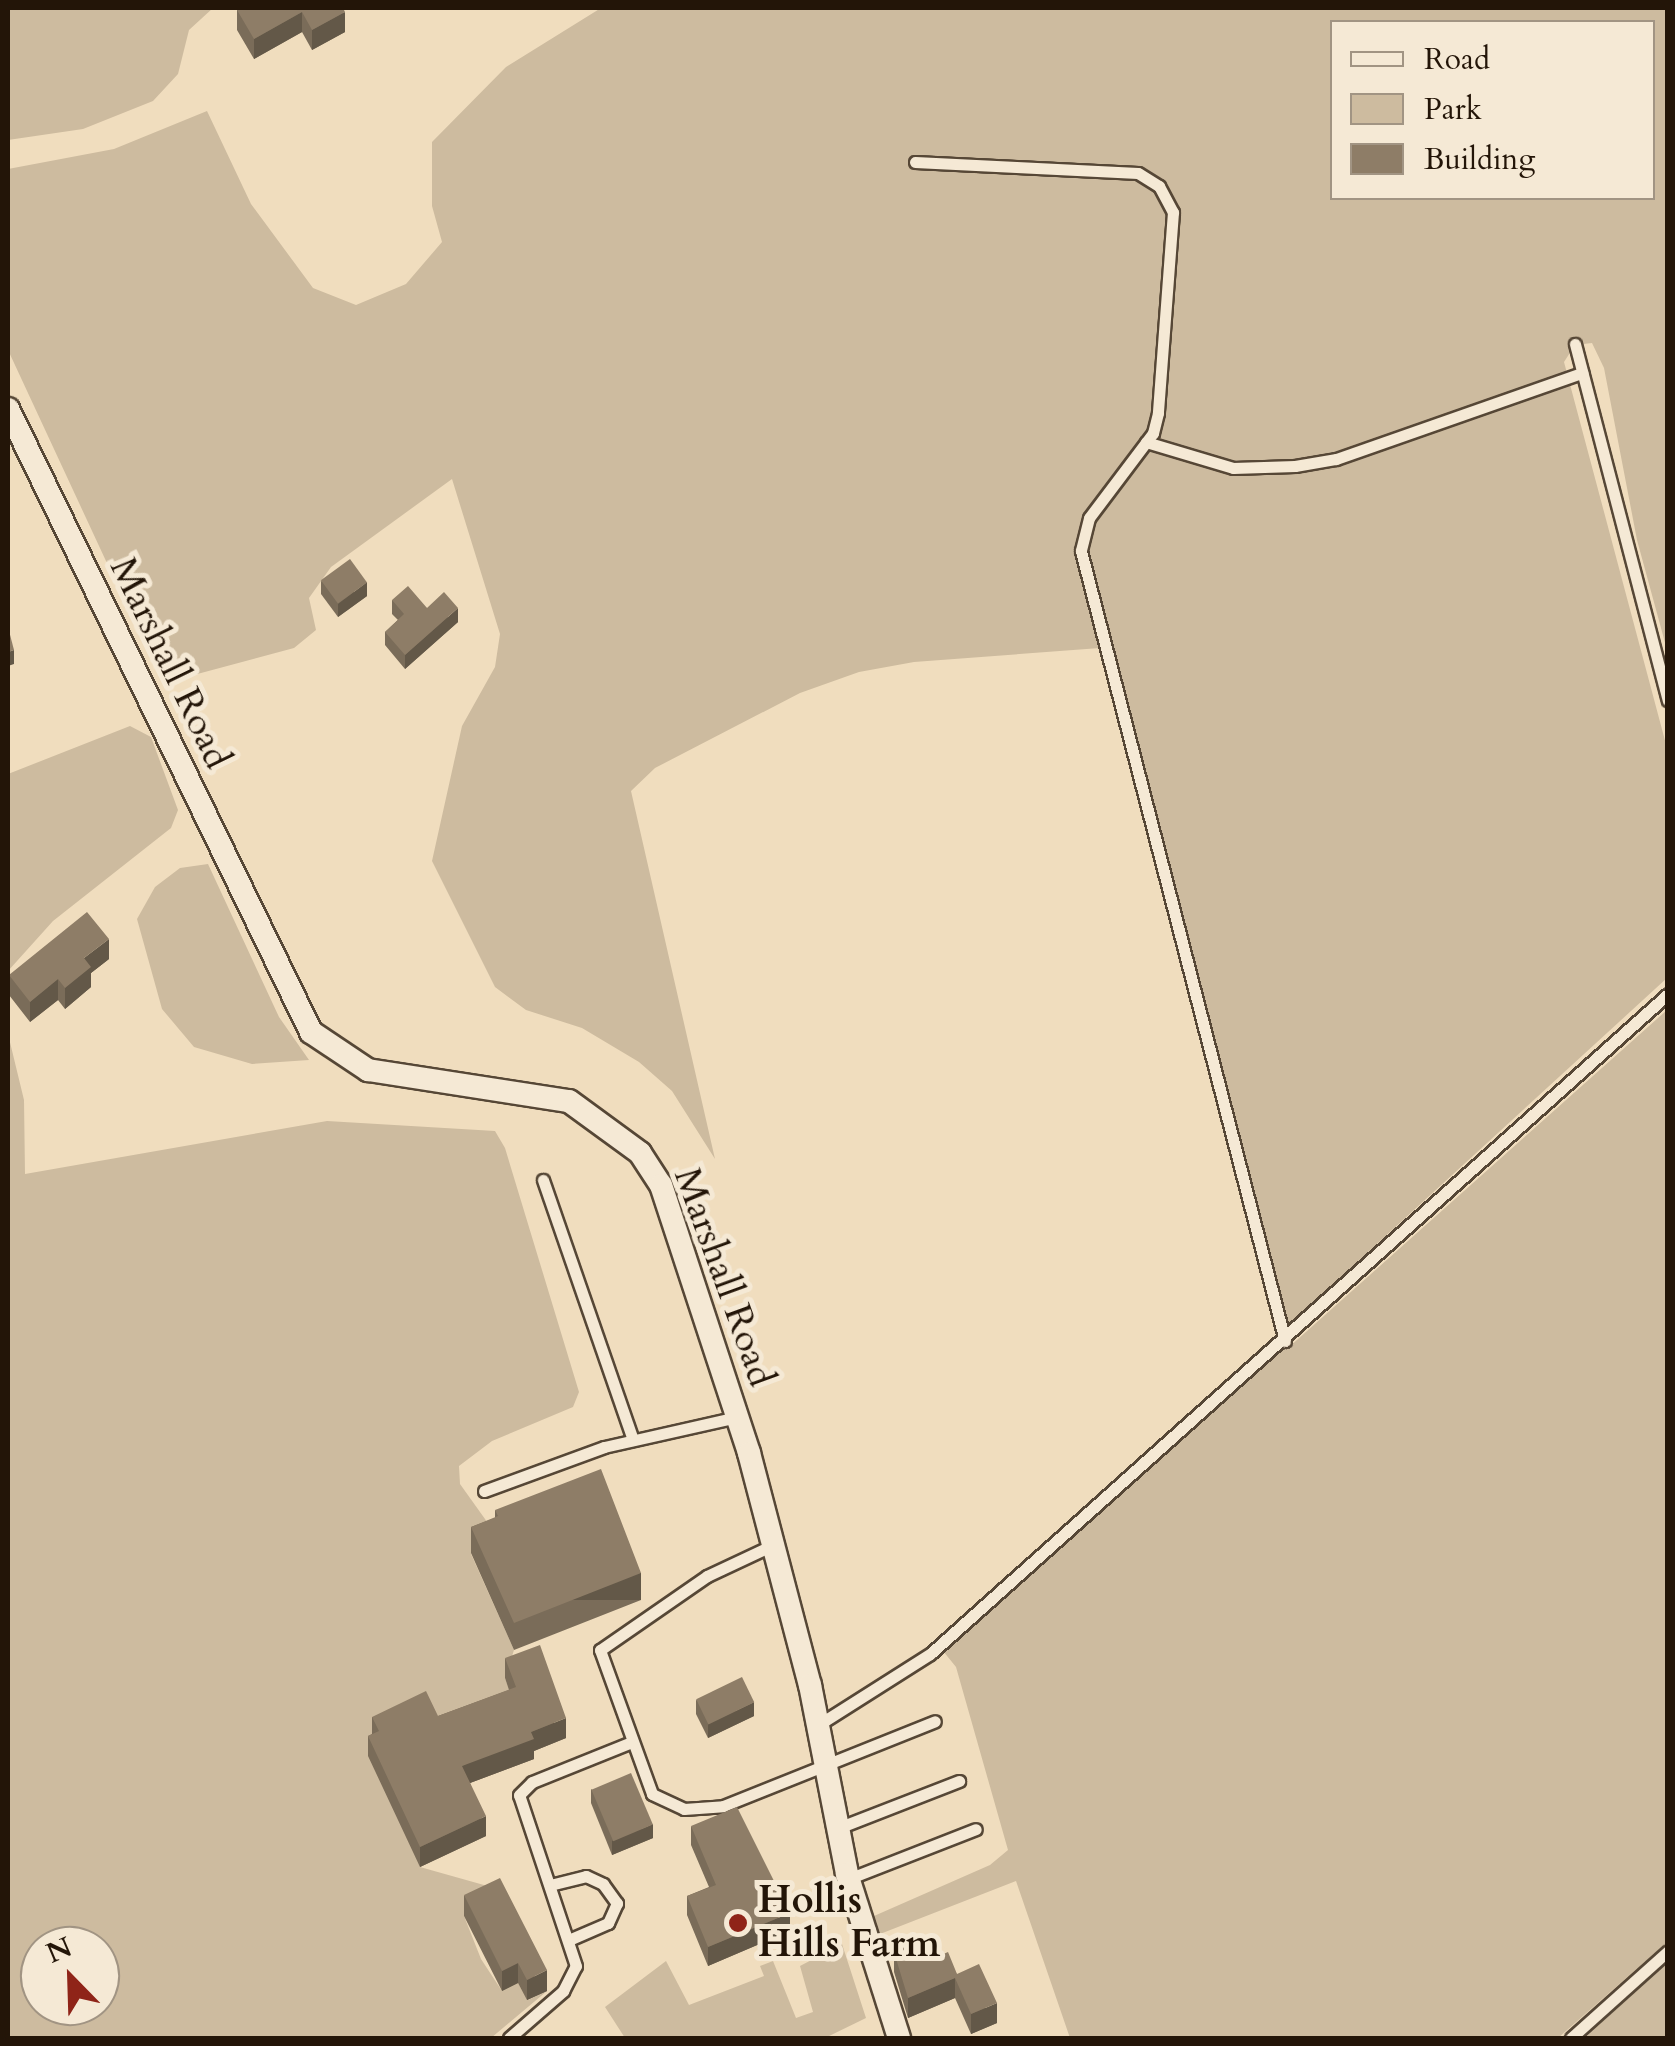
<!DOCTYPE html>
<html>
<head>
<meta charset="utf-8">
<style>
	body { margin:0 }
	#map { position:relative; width:1675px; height:2046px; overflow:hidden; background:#f0ddbe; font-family:Cardo,serif }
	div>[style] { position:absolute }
	.green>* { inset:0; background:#cdbb9f }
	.roads { filter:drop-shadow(2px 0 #564736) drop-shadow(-2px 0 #564736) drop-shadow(0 2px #564736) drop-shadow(0 -2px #564736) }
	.lane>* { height:11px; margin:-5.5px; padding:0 5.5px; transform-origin:5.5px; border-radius:5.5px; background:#f5e9d5 }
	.street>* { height:22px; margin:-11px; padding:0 11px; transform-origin:11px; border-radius:11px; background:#f5e9d5 }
	.wall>* { inset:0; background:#7a6c59 }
	.shaded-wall>* { inset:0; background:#635848; transform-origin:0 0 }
	.building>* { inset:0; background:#8e7d67; transform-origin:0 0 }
	.dots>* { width:28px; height:28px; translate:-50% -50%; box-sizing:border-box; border:5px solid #f5e9d5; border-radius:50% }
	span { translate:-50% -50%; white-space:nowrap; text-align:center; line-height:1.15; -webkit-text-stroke:10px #f5e9d5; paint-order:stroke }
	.street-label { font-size:38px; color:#231508 }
	.poi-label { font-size:38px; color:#231508; font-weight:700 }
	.left { translate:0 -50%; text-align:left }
	.frame { position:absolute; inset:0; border:10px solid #231508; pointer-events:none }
	.legend { position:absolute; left:1330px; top:20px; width:325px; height:180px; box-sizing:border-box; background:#f5e9d5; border:2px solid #a19483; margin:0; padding:12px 18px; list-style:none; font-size:30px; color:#231508 }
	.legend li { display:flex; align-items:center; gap:20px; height:50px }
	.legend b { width:50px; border:2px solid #a19483 }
	.north { position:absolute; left:20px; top:1926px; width:100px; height:100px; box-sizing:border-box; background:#f5e9d5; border:2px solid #a19483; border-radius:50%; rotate:337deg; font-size:28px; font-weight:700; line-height:40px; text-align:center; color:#231508 }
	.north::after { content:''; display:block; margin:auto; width:35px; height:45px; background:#8f2418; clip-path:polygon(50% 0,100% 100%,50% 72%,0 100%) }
</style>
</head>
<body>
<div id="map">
	<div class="green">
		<div style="clip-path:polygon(8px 8px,213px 8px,189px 30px,178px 74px,153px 101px,83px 129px,8px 140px)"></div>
		<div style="clip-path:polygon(evenodd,601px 8px,1667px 8px,1667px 650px,1637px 540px,1604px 368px,1592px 343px,1575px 345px,1564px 362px,1667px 748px,1667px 978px,1282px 1331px,1100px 648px,914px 662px,859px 672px,800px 693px,655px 768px,631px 791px,715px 1159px,672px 1091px,639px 1062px,582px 1028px,526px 1010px,495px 987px,432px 861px,462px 726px,495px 667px,500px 634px,452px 479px,331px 567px,309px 598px,316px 630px,294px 648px,175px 680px,158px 673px,8px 350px,8px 169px,114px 149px,207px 111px,251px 204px,313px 288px,356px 305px,406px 284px,442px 242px,432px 206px,432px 142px,506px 67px,601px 8px,1332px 22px,1652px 22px,1652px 198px,1332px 198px,1332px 22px)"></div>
		<div style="clip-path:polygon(130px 726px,151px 737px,178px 810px,171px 828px,53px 921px,8px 971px,8px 774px)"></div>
		<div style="clip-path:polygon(208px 864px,279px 1017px,309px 1060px,252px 1064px,194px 1047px,162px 1009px,137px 919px,155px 887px,180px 868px)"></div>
		<div style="clip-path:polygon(1667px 1010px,1667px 1942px,1558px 2038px,1070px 2038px,1016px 1881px,880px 1934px,874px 1916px,990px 1865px,1008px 1850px,956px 1667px,939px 1646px,1285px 1341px,1288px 1348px)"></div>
		<div style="clip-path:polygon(evenodd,8px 1034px,24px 1100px,25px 1174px,327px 1121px,495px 1131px,505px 1148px,579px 1392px,573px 1407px,492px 1441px,459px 1466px,460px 1484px,490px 1526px,471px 1554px,514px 1650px,505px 1678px,516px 1707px,438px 1736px,420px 1867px,491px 1887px,464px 1916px,481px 1959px,502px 1991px,518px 1983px,528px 2000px,547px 1991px,491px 2038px,8px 2038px,8px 1034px,40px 1946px,100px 1946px,100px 2006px,40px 2006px,40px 1946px)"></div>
		<div style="clip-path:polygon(842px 1944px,866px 2018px,825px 2038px,625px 2038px,605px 2007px,666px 1961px,689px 2005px,764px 1976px,760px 1966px,773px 1961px,796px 2018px,813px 2012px,800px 1966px)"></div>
		<div style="clip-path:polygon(1667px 1962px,1667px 2038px,1584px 2038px,1585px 2038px)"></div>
	</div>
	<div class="roads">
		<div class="lane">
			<div style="left:915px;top:162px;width:223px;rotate:2.8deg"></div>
			<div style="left:1138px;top:173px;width:25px;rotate:32deg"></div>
			<div style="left:1159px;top:186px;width:30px;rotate:62deg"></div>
			<div style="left:1173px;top:212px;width:202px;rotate:94.3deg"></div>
			<div style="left:1158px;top:413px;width:21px;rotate:104deg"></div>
			<div style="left:1153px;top:433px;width:106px;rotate:127deg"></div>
			<div style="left:1089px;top:518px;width:34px;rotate:104deg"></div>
			<div style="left:1081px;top:551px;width:816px;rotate:75.52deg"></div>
			<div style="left:1575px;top:344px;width:368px;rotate:75.4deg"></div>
			<div style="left:1146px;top:442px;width:91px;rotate:16.6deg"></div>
			<div style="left:1233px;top:468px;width:62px;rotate:-1.8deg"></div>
			<div style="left:1295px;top:466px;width:42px;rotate:-9.7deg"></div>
			<div style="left:1336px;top:459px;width:261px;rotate:-19.3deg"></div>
			<div style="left:543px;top:1180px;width:275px;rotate:70.9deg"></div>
			<div style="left:484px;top:1491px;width:128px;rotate:-20.1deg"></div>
			<div style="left:604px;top:1447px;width:136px;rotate:-12.7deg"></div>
			<div style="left:773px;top:1545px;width:73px;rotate:154.8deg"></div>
			<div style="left:707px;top:1576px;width:130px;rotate:145.3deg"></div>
			<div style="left:600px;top:1650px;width:153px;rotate:70.1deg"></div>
			<div style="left:652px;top:1794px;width:35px;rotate:25deg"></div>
			<div style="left:684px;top:1809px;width:39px;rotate:-4deg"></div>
			<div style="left:723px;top:1806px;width:228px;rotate:-21.8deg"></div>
			<div style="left:818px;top:1725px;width:133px;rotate:-32.4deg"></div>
			<div style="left:930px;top:1654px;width:990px;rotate:-41.81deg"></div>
			<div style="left:838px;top:1828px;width:130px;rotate:-21.2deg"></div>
			<div style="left:848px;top:1879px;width:137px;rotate:-21.3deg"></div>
			<div style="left:550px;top:1885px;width:37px;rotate:-14deg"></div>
			<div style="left:586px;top:1876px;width:19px;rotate:25deg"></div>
			<div style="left:603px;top:1884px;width:24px;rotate:54deg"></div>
			<div style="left:617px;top:1903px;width:22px;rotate:114deg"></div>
			<div style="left:608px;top:1923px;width:40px;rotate:156.6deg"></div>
			<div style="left:509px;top:2038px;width:72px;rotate:-41deg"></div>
			<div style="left:563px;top:1991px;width:28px;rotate:-63deg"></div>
			<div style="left:576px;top:1966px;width:180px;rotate:-108.4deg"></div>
			<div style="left:519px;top:1795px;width:18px;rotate:-45deg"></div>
			<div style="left:532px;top:1782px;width:105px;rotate:-21.9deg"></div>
			<div style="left:1571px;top:2038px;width:130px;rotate:-41.9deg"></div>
		</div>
		<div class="street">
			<div style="left:8px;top:409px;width:693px;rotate:64.06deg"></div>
			<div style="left:311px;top:1032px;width:69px;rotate:33.7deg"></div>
			<div style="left:368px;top:1070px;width:203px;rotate:8.8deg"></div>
			<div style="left:569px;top:1101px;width:88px;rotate:36.2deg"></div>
			<div style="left:640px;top:1153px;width:38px;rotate:57deg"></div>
			<div style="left:661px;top:1185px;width:282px;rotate:71.8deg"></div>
			<div style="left:749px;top:1453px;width:240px;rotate:75.3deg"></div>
			<div style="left:810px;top:1685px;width:193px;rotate:78.9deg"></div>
			<div style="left:847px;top:1874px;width:172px;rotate:72.4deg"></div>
		</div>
	</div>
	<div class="wall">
		<div style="clip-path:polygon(343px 8px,345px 32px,312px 50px,302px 32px,254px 59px,237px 30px,237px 10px)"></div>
		<div style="clip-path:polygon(321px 581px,367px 596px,338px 617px,321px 594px)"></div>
		<div style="clip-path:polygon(392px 600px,427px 608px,458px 622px,405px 669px,385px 645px,385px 632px,398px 620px,392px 614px)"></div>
		<div style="clip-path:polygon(109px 959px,91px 973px,91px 987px,65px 1009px,58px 1000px,30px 1022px,9px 995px,9px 975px)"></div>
		<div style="clip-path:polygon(495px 1510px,641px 1600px,514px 1650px,471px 1553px,471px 1527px,495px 1518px)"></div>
		<div style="clip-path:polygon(505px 1658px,566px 1738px,534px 1751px,534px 1759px,470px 1783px,486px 1836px,420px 1867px,368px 1756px,368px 1736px,372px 1734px,372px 1717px,438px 1716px,509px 1690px,505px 1678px)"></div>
		<div style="clip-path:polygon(696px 1700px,754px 1716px,708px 1738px,696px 1714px)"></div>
		<div style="clip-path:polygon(591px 1789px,653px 1838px,612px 1855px,591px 1803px)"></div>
		<div style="clip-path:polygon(691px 1826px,790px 1931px,708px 1966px,687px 1915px,687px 1896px,709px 1887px,691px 1845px)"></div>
		<div style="clip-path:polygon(464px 1895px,547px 1991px,527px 2000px,518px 1983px,502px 1991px,464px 1916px)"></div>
		<div style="clip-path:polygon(894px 1952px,930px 1960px,957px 1974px,997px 2023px,971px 2034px,955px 1998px,908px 2018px,894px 1972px)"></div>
	</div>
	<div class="shaded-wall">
		<div style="clip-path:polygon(302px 12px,302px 32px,254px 59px,254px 39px)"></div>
		<div style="clip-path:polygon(345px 12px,345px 32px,312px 50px,312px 30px)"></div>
		<div style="clip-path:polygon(367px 582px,367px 596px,338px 617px,338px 604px)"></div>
		<div style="clip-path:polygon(458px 608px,458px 622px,405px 669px,405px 655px)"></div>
		<div style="clip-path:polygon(14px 650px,14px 664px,8px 666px,8px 652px)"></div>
		<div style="clip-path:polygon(109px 939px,109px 959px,91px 973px,91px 987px,65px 1009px,65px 988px,84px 958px)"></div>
		<div style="clip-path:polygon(58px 979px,58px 1000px,30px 1022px,30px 1002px)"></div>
		<div style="left:641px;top:1573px;width:27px;height:136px;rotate:90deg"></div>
		<div style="clip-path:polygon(754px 1702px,754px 1716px,708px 1738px,708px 1724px)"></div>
		<div style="clip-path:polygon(566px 1718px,566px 1738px,534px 1751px,534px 1759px,462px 1786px,462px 1766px,531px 1732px)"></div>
		<div style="clip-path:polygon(486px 1816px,486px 1836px,420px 1867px,420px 1847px)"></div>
		<div style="clip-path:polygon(653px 1824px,653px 1838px,612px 1855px,612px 1841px)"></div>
		<div style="clip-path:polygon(790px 1913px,790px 1931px,708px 1966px,708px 1947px)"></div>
		<div style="clip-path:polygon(518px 1963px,518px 1983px,502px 1991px,502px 1971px)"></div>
		<div style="clip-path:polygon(547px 1970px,547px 1991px,527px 2000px,527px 1980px)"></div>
		<div style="clip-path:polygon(955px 1978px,955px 1998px,908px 2018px,908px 1998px)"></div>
		<div style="clip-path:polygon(997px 2003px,997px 2023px,971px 2034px,971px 2014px)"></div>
	</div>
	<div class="building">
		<div style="clip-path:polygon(241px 8px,343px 8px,345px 12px,312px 30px,302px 12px,254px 39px,237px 10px)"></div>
		<div style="left:350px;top:559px;width:29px;height:36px;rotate:54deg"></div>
		<div style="clip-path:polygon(408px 586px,427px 608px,444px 592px,458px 608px,405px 655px,385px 632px,404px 614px,392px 600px)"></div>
		<div style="clip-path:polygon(8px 627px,14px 650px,8px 652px)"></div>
		<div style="clip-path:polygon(87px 912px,109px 939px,84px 958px,91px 967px,65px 988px,58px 979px,30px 1002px,9px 975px)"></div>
		<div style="clip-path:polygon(601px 1469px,641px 1573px,514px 1623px,471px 1527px,498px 1516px,495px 1510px)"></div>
		<div style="clip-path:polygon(540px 1645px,566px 1718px,531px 1732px,534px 1739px,462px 1766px,486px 1816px,420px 1847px,368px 1736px,379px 1731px,372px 1717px,426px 1691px,438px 1716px,516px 1687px,505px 1658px)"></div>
		<div style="left:742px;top:1677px;width:28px;height:51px;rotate:64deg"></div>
		<div style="left:631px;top:1773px;width:56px;height:43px;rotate:67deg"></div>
		<div style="clip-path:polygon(737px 1807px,790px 1913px,708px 1947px,687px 1896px,716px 1885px,691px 1826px)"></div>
		<div style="clip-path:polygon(500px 1878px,547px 1970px,527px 1980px,518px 1963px,502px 1971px,464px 1895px)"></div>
		<div style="clip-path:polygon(921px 1939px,930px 1960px,948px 1952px,957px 1974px,979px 1964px,997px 2003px,971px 2014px,955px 1978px,908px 1998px,894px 1952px)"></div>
	</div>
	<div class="dots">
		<div style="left:738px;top:1923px;background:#8f2418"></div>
	</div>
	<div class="street-label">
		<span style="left:170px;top:663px;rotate:64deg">Marshall Road</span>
		<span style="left:724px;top:1277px;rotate:70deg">Marshall Road</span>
	</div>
	<div class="poi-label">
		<span class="left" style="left:758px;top:1923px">Hollis<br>Hills Farm</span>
	</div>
	<div class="frame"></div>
	<ul class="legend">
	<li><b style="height:12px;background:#f5e9d5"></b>Road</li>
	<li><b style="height:28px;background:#cdbb9f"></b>Park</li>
	<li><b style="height:28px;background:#8e7d67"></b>Building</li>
	</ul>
	<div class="north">N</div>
</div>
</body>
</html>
